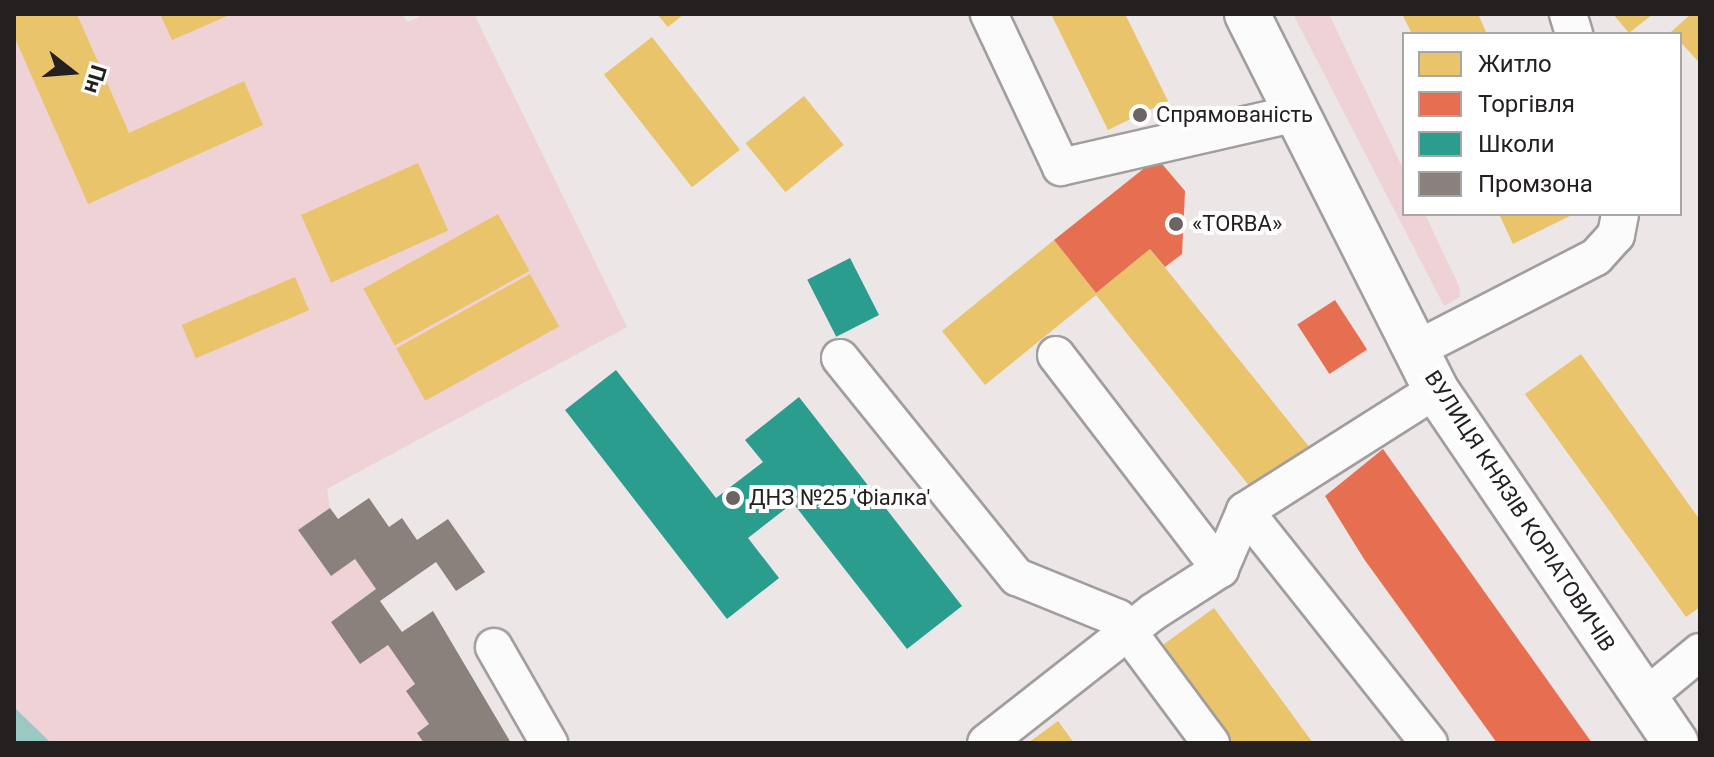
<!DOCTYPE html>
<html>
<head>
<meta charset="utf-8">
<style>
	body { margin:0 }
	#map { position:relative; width:1714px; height:757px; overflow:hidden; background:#ede6e7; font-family:Roboto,sans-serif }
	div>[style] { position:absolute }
	.green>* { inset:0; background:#eed2d5 }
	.water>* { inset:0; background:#9bc8c5 }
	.homes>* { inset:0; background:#e9c46a; transform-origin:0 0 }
	.shops>* { inset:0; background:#e76f51; transform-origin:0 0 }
	.schools>* { inset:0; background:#2a9d8f; transform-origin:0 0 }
	.industry>* { inset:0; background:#8a817c }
	.roads { filter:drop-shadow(2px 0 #a29d9e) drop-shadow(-2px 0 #a29d9e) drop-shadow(0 2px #a29d9e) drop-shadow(0 -2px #a29d9e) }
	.minor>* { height:36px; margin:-18px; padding:0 18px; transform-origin:18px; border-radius:18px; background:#fcfbfb }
	.major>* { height:44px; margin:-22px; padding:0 22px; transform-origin:22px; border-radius:22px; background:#fcfbfb }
	.dots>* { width:22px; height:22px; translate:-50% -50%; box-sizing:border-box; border:4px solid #fff; border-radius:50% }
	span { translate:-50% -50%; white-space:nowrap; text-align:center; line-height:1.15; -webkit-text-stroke:8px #fff; paint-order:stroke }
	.poi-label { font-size:22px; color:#252020 }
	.left { translate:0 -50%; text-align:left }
	.street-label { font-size:22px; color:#252020 }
	.frame { position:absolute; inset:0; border:16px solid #252020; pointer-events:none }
	.legend { position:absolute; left:1402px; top:32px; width:280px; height:184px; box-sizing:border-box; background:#fff; border:2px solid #a8a6a6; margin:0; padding:10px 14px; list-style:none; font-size:24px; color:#252020 }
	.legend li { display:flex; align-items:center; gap:16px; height:40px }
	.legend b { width:40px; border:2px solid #a8a6a6 }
	.north { position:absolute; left:32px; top:32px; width:80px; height:80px; -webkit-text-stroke:6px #fff; paint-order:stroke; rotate:107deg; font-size:22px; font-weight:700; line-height:32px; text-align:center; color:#252020 }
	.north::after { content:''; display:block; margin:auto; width:28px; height:36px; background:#252020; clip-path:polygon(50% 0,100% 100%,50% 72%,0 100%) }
</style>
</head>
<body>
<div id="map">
	<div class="green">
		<div style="clip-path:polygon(14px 14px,401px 14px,408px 22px,425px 14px,474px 14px,627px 327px,327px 489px,330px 508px,298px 530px,331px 576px,355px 559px,376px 589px,331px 622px,388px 645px,415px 684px,429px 724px,417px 733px,424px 743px,14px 743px)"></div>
		<div style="clip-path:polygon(1293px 14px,1329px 14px,1404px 171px,1404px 214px,1425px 214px,1459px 286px,1460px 297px,1444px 306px)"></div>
	</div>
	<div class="water">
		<div style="clip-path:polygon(14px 707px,51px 743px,14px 743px)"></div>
	</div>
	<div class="homes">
		<div style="clip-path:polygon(14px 14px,77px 14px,129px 133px,244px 81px,263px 125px,88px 204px,14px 36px)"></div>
		<div style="clip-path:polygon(160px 14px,232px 14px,172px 40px)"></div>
		<div style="clip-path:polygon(657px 14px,684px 14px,668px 27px)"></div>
		<div style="clip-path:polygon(1051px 14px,1125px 14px,1168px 101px,1108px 130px)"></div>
		<div style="clip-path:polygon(1402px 14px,1478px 14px,1487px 34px,1412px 34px)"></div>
		<div style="clip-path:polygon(1613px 14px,1653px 14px,1629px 33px)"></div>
		<div style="clip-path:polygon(1691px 14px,1700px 14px,1698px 61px,1671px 32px)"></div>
		<div style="left:652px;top:37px;width:143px;height:61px;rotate:52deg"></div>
		<div style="left:804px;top:96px;width:63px;height:75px;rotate:51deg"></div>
		<div style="left:418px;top:163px;width:74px;height:128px;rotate:66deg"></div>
		<div style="left:498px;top:214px;width:65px;height:154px;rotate:61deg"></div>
		<div style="clip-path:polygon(1499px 214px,1574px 214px,1513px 244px)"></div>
		<div style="clip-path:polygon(1054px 240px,1096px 293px,1150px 249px,1323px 464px,1267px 508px,1096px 295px,985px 385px,942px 331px)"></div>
		<div style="left:530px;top:274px;width:60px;height:153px;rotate:61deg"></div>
		<div style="left:295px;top:277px;width:36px;height:123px;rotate:67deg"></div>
		<div style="clip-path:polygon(1581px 354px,1700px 520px,1700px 607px,1686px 617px,1525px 394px)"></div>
		<div style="clip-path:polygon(1214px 608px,1313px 743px,1230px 743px,1160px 647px)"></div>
		<div style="clip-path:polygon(1058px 721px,1074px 743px,1028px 743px)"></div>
	</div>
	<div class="shops">
		<div style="clip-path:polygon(1157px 158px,1185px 191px,1182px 254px,1165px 267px,1150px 249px,1096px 293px,1054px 240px)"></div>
		<div style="left:1335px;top:300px;width:59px;height:45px;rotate:57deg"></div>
		<div style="clip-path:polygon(1383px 449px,1592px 743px,1497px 743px,1364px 559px,1325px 496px)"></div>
	</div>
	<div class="schools">
		<div style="left:850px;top:258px;width:64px;height:48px;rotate:63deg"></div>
		<div style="clip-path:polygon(616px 370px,716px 498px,763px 462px,745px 440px,799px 397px,962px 606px,907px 649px,793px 503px,748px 538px,779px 578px,727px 619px,565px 410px)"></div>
	</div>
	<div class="industry">
		<div style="clip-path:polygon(369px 498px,389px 527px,402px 518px,417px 540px,448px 519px,485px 572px,456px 591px,436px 562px,380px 601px,402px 632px,433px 611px,511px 743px,424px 743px,417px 733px,429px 724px,406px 691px,415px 684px,388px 645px,360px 664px,331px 622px,376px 589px,355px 559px,331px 576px,298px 530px,330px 508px,338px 519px)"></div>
	</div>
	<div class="roads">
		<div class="minor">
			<div style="left:989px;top:14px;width:169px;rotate:64.8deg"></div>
			<div style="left:1061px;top:167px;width:241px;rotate:-12.9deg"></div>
			<div style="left:1568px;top:14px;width:21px;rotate:73deg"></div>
			<div style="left:1417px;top:349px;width:201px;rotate:-27.2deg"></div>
			<div style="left:1596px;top:257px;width:30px;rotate:-48deg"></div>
			<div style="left:1616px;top:235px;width:21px;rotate:-79deg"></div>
			<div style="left:1056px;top:355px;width:270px;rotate:52.5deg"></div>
			<div style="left:840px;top:358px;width:282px;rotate:51.1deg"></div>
			<div style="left:1017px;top:577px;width:109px;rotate:22.1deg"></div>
			<div style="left:1118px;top:618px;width:156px;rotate:53.4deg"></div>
			<div style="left:1245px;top:511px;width:296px;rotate:51.6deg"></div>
			<div style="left:494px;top:647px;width:111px;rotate:60.2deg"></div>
			<div style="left:1643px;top:699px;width:74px;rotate:-39.5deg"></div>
			<div style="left:986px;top:743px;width:212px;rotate:-38.1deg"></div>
			<div style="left:1153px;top:612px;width:80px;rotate:-32.7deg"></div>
			<div style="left:1220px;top:569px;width:63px;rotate:-66.7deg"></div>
			<div style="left:1245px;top:511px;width:226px;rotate:-32.4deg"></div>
		</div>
		<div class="major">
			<div style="left:1247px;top:14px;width:421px;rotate:63.3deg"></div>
			<div style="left:1436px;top:390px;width:427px;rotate:55.8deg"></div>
		</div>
	</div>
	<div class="dots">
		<div style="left:1140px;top:115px;background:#6b6566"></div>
		<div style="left:1176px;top:224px;background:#6b6566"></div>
		<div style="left:733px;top:498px;background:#6b6566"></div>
	</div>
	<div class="poi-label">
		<span class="left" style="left:1156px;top:115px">Спрямованість</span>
		<span class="left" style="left:1192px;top:224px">«TORBA»</span>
		<span class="left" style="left:749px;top:498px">ДНЗ №25 'Фіалка'</span>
	</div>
	<div class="street-label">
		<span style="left:1520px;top:511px;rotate:57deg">ВУЛИЦЯ КНЯЗІВ КОРІАТОВИЧІВ</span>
	</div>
	<div class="frame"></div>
	<ul class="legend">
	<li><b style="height:22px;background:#e9c46a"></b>Житло</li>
	<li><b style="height:22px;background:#e76f51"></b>Торгівля</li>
	<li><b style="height:22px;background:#2a9d8f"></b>Школи</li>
	<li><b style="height:22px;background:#8a817c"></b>Промзона</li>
	</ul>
	<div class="north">Пн</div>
</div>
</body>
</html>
